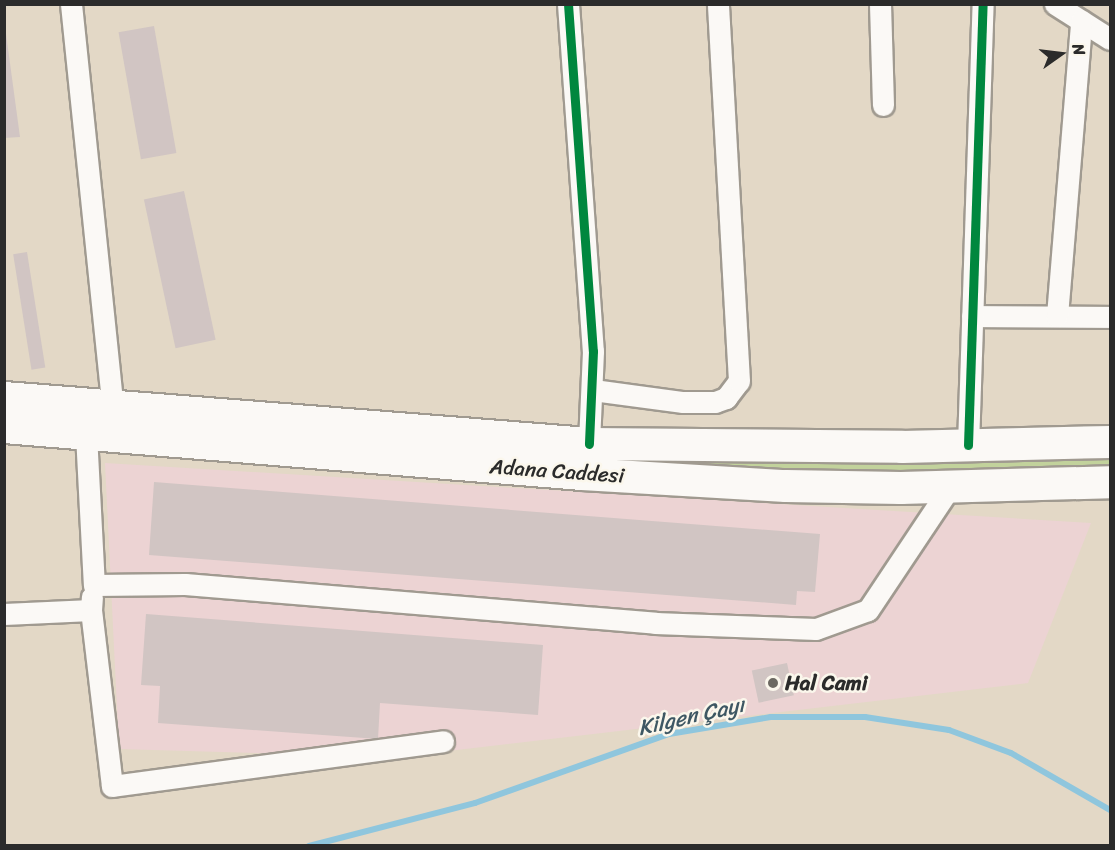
<!DOCTYPE html>
<html>
<head>
<meta charset="utf-8">
<style>
	body { margin:0 }
	#map { position:relative; width:1115px; height:850px; overflow:hidden; background:#e3d8c6; font-family:Sriracha,sans-serif }
	div>[style] { position:absolute }
	.built>* { inset:0; background:#ecd3d3 }
	.green>* { inset:0; background:#c2d29c }
	.stream>* { height:6px; margin:-3px; padding:0 3px; transform-origin:3px; border-radius:3px; background:#8fc6dd }
	.building>* { inset:0; background:#d1c5c3; transform-origin:0 0 }
	.roads { filter:drop-shadow(2px 0 #a09a90) drop-shadow(-2px 0 #a09a90) drop-shadow(0 2px #a09a90) drop-shadow(0 -2px #a09a90) }
	.minor>* { height:21px; margin:-10.5px; padding:0 10.5px; transform-origin:10.5px; border-radius:10.5px; background:#fbf9f6 }
	.highway>* { height:32px; margin:-16px; padding:0 16px; transform-origin:16px; border-radius:16px; background:#fbf9f6 }
	.cycleway>* { height:9px; margin:-4.5px; padding:0 4.5px; transform-origin:4.5px; border-radius:4.5px; background:#00873e }
	.dots>* { width:16px; height:16px; translate:-50% -50%; box-sizing:border-box; border:3px solid #fbf7ec; border-radius:50% }
	span { translate:-50% -50%; white-space:nowrap; text-align:center; line-height:1.15; -webkit-text-stroke:5px #fbf7ec; paint-order:stroke }
	.street-label { font-size:21px; color:#2b2b2b }
	.poi-label { font-size:21px; color:#2b2b2b; font-weight:700 }
	.left { translate:0 -50%; text-align:left }
	.water-label { font-size:22px; color:#3e5763; font-style:italic }
	.frame { position:absolute; inset:0; border:6px solid #2b2b2b; pointer-events:none }
	.north { position:absolute; left:1031px; top:24px; width:60px; height:60px; -webkit-text-stroke:4px #fbf7ec; paint-order:stroke; rotate:76deg; font-size:16px; font-weight:700; line-height:24px; text-align:center; color:#2b2b2b }
	.north::after { content:''; display:block; margin:auto; width:21px; height:27px; background:#2b2b2b; clip-path:polygon(50% 0,100% 100%,50% 72%,0 100%) }
</style>
</head>
<body>
<div id="map">
	<div class="built">
		<div style="clip-path:polygon(105px 463px,1091px 523px,1028px 683px,397px 757px,119px 749px)"></div>
	</div>
	<div class="green">
		<div style="clip-path:polygon(160px 423px,1110px 456px,1110px 468px,870px 474px,734px 471px)"></div>
	</div>
	<div class="stream">
		<div style="left:309px;top:846px;width:171px;rotate:-14.5deg"></div>
		<div style="left:475px;top:803px;width:206px;rotate:-19.6deg"></div>
		<div style="left:669px;top:734px;width:103px;rotate:-9.5deg"></div>
		<div style="left:771px;top:717px;width:94px"></div>
		<div style="left:865px;top:717px;width:85px;rotate:8.8deg"></div>
		<div style="left:949px;top:730px;width:66px;rotate:20.4deg"></div>
		<div style="left:1011px;top:753px;width:114px;rotate:29.9deg"></div>
	</div>
	<div class="building">
		<div style="clip-path:polygon(4px 19px,20px 137px,4px 138px)"></div>
		<div style="left:154px;top:26px;width:129px;height:36px;rotate:80deg"></div>
		<div style="left:184px;top:191px;width:152px;height:41px;rotate:78deg"></div>
		<div style="left:27px;top:252px;width:117px;height:14px;rotate:81deg"></div>
		<div style="clip-path:polygon(154px 482px,820px 534px,815px 592px,797px 591px,796px 605px,149px 555px)"></div>
		<div style="clip-path:polygon(146px 614px,543px 645px,538px 715px,380px 703px,378px 739px,158px 723px,160px 686px,141px 685px)"></div>
		<div style="left:787px;top:663px;width:33px;height:36px;rotate:78deg"></div>
	</div>
	<div class="roads">
		<div class="minor">
			<div style="left:71px;top:4px;width:416px;rotate:84.1deg"></div>
			<div style="left:568px;top:4px;width:348px;rotate:85.9deg"></div>
			<div style="left:593px;top:351px;width:93px;rotate:92.5deg"></div>
			<div style="left:880px;top:4px;width:101px;rotate:88.3deg"></div>
			<div style="left:1055px;top:4px;width:65px;rotate:32.5deg"></div>
			<div style="left:972px;top:316px;width:138px;rotate:0.4deg"></div>
			<div style="left:1057px;top:316px;width:296px;rotate:-85.3deg"></div>
			<div style="left:593px;top:390px;width:91px;rotate:7.6deg"></div>
			<div style="left:683px;top:402px;width:32px"></div>
			<div style="left:715px;top:402px;width:12px;rotate:-20deg"></div>
			<div style="left:726px;top:398px;width:21px;rotate:-53deg"></div>
			<div style="left:739px;top:381px;width:378px;rotate:-93.2deg"></div>
			<div style="left:86px;top:434px;width:151px;rotate:87deg"></div>
			<div style="left:94px;top:585px;width:91px;rotate:-0.6deg"></div>
			<div style="left:185px;top:584px;width:472px;rotate:4.7deg"></div>
			<div style="left:655px;top:623px;width:161px;rotate:2.1deg"></div>
			<div style="left:816px;top:629px;width:55px;rotate:-20.1deg"></div>
			<div style="left:868px;top:610px;width:148px;rotate:-56.3deg"></div>
			<div style="left:968px;top:445px;width:441px;rotate:-88.1deg"></div>
			<div style="left:91px;top:610px;width:177px;rotate:83.2deg"></div>
			<div style="left:112px;top:786px;width:334px;rotate:-7.7deg"></div>
			<div style="left:4px;top:614px;width:87px;rotate:-2.6deg"></div>
			<div style="left:91px;top:610px;width:13px;rotate:-86deg"></div>
		</div>
		<div class="highway">
			<div style="left:4px;top:398px;width:587px;rotate:4.5deg"></div>
			<div style="left:589px;top:444px;width:313px;rotate:0.5deg"></div>
			<div style="left:902px;top:447px;width:208px;rotate:-1.4deg"></div>
			<div style="left:4px;top:427px;width:580px;rotate:4.65deg"></div>
			<div style="left:582px;top:474px;width:204px;rotate:3.4deg"></div>
			<div style="left:786px;top:486px;width:115px;rotate:1deg"></div>
			<div style="left:901px;top:488px;width:209px;rotate:-1.6deg"></div>
		</div>
	</div>
	<div class="cycleway">
		<div style="left:568px;top:4px;width:348px;rotate:85.9deg"></div>
		<div style="left:593px;top:351px;width:93px;rotate:92.5deg"></div>
		<div style="left:968px;top:445px;width:441px;rotate:-88.1deg"></div>
	</div>
	<div class="dots">
		<div style="left:773px;top:683px;background:#6b6861"></div>
	</div>
	<div class="street-label">
		<span style="left:557px;top:471px;rotate:4deg">Adana Caddesi</span>
	</div>
	<div class="poi-label">
		<span class="left" style="left:785px;top:683px">Hal Cami</span>
	</div>
	<div class="water-label">
		<span style="left:691px;top:716px;rotate:-13deg">Kilgen Çayı</span>
	</div>
	<div class="frame"></div>
	<div class="north">N</div>
</div>
</body>
</html>
